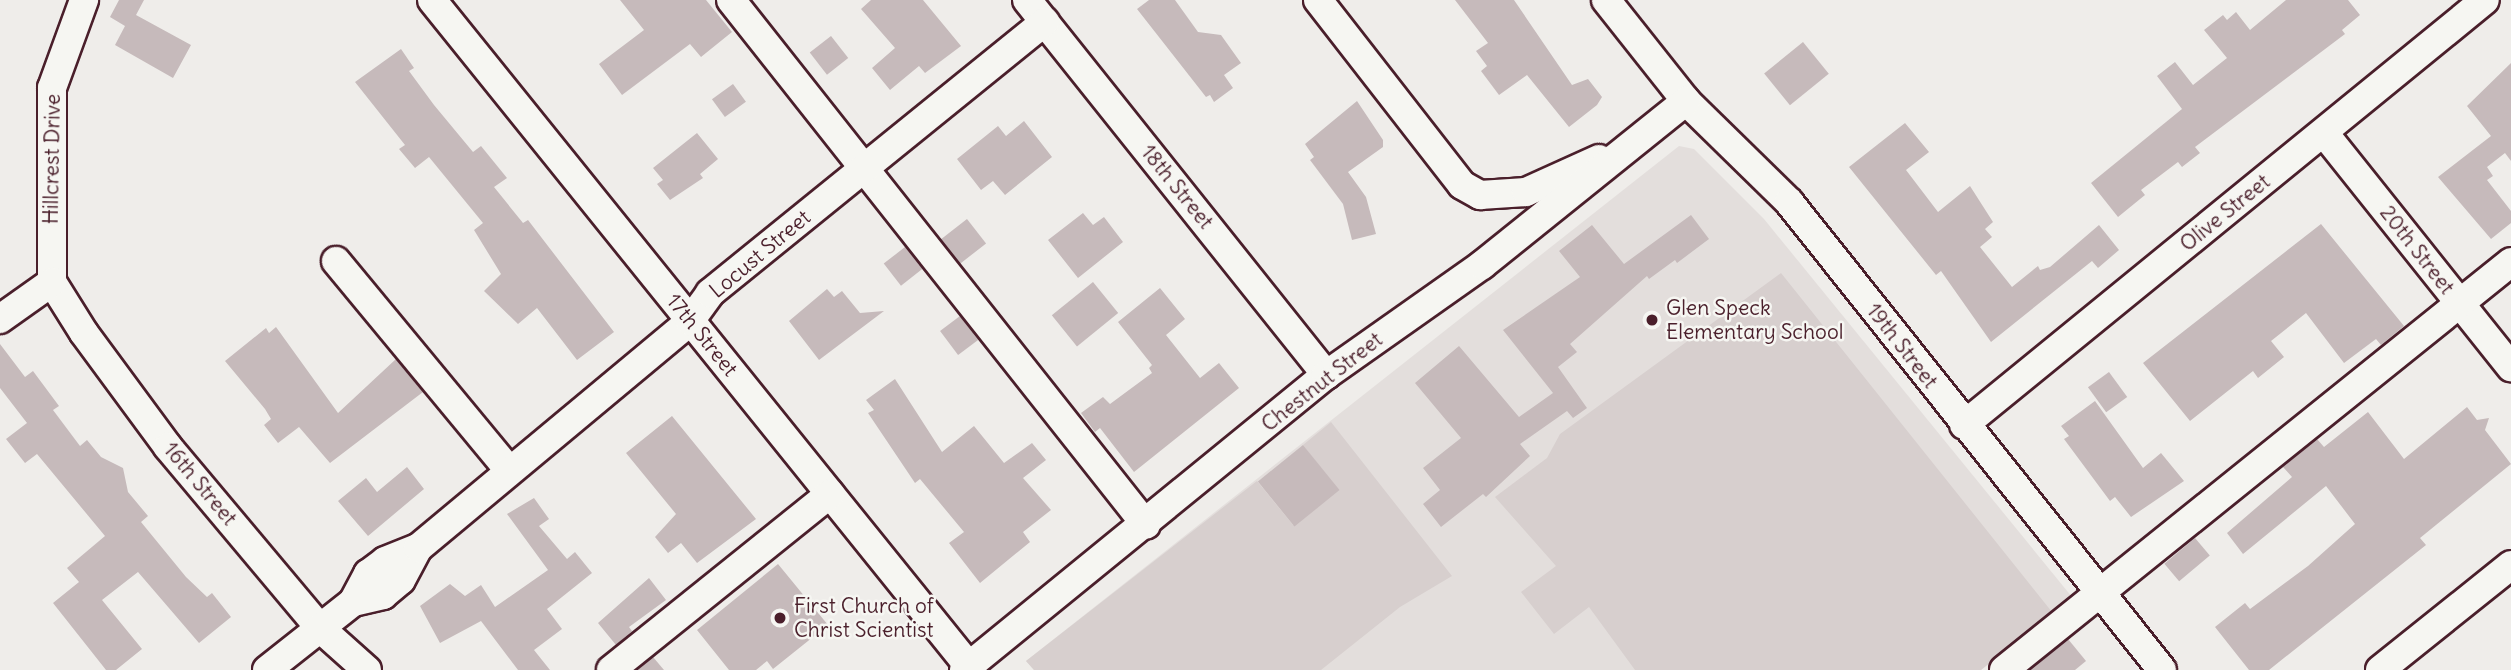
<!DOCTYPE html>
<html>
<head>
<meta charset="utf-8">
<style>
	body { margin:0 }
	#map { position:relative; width:2511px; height:670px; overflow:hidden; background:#efedea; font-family:Delius,sans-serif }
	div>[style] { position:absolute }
	.built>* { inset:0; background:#e3dedc }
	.green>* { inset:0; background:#d7cfce }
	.building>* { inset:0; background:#c6babb; transform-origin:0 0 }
	.roads { filter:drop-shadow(2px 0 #4a1f2b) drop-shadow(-2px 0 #4a1f2b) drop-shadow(0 2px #4a1f2b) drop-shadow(0 -2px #4a1f2b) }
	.minor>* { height:28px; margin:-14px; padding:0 14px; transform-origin:14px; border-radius:14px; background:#f6f6f2 }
	.dots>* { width:19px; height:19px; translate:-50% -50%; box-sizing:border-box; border:4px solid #f6f6f2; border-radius:50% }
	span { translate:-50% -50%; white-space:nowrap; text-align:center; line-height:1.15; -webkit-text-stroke:5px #f6f6f2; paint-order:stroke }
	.street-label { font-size:21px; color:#4a1f2b }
	.poi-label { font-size:21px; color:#4a1f2b }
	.left { translate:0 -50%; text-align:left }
</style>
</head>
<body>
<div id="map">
	<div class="built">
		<div style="clip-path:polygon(1679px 146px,1694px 149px,1764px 219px,2072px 597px,1981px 670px,1034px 670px,1026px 661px)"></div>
	</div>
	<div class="green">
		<div style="clip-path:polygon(1781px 273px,2052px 612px,1981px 670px,1635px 670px,1589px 607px,1554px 634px,1521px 592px,1556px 566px,1495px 497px,1547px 458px,1560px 434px)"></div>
		<div style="clip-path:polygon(1331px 422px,1452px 576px,1400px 607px,1321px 670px,1034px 670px,1026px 661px,1257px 481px,1293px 525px,1338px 490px,1303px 445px)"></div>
	</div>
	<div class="building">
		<div style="clip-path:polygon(119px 0,144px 0,136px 15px,191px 45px,173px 78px,115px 45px,125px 26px,110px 17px)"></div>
		<div style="clip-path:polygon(620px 0,706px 0,732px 32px,701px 57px,690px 44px,622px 95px,599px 64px,644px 30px)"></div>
		<div style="clip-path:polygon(871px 0,923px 0,961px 46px,925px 73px,919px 66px,890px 90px,872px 68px,895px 48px,861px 9px)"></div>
		<div style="clip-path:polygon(1149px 0,1175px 0,1198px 32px,1221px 35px,1241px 63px,1224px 75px,1233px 88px,1214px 102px,1210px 95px,1206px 97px,1137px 9px)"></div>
		<div style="clip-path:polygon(1455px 0,1514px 0,1572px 85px,1588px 79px,1602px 97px,1597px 105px,1569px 127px,1527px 75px,1499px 95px,1481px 71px,1487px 66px,1476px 51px,1488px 43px)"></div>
		<div style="clip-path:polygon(2286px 0,2348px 0,2360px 15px,2342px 30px,2345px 34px,2195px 147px,2200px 153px,2182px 167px,2178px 162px,2141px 190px,2145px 195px,2118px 217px,2091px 183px,2182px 109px,2157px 76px,2175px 62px,2193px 85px,2227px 58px,2204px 30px,2223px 15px,2227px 20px,2236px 12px,2250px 30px)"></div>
		<div style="left:831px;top:36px;width:28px;height:27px;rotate:52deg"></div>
		<div style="left:1803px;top:42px;width:41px;height:50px;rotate:51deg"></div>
		<div style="clip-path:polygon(401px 49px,414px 68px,409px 71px,434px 105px,473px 152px,481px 146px,507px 178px,494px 187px,523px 223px,528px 220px,614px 332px,577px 360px,537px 308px,518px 324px,484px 291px,501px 274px,474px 230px,483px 223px,429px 157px,415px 168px,399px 149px,405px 145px,355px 82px)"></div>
		<div style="clip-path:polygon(2511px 63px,2511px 161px,2505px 153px,2487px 167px,2493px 176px,2487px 180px,2511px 211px,2511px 223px,2491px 239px,2438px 177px,2491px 136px,2467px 106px)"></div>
		<div style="left:733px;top:84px;width:22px;height:26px;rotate:54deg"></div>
		<div style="clip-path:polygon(1357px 101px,1383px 140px,1383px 147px,1348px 172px,1366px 197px,1376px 234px,1352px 240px,1343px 204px,1310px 160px,1314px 157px,1305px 144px)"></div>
		<div style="clip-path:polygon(1024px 121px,1052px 157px,1005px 195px,993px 181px,981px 190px,957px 159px,998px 126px,1006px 136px)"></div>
		<div style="clip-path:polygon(1905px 123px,1929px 152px,1906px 170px,1938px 212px,1970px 186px,1993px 222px,1985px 229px,1992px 237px,1980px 247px,2012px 287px,2038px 266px,2040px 270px,2050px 267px,2099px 225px,2119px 250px,2098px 268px,2092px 261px,1991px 342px,1941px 271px,1936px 275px,1849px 167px)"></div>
		<div style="clip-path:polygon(697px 133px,718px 159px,700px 174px,703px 178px,670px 200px,657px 184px,663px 180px,653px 168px)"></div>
		<div style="clip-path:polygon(1083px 213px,1093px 225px,1104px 217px,1123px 242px,1078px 278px,1048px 240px)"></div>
		<div style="clip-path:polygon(1691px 215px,1709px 239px,1677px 263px,1675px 260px,1649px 279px,1647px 276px,1570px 344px,1577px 352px,1558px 367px,1587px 408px,1573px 418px,1567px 411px,1520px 444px,1530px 456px,1486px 497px,1483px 494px,1441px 527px,1423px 504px,1440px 490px,1423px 468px,1461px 438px,1415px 383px,1459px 346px,1519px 417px,1553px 393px,1503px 330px,1580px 277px,1559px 251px,1592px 225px,1624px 264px)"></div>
		<div style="left:967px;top:219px;width:31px;height:33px;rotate:52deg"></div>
		<div style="clip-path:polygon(2321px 224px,2404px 326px,2381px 345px,2376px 339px,2344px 363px,2306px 313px,2271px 341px,2284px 357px,2258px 378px,2253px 371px,2190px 421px,2143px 363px)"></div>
		<div style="left:905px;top:247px;width:28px;height:27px;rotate:52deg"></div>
		<div style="left:1093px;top:282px;width:40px;height:53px;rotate:51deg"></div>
		<div style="clip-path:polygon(1160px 288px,1185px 319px,1166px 335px,1200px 378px,1219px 363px,1239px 388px,1134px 472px,1100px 428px,1095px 432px,1081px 413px,1103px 397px,1110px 404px,1152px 373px,1149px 368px,1152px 365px,1118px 322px)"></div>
		<div style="clip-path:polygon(827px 289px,834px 297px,842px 291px,860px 313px,884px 311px,819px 360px,789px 321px)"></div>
		<div style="left:960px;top:316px;width:30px;height:25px;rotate:53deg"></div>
		<div style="clip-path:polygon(276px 327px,338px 413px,396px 359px,423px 392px,330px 463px,299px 427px,278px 443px,264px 425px,271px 419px,265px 409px,225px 361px,266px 328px,269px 333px)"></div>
		<div style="clip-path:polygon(0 344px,25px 377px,33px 371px,59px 406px,53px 410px,80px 446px,87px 440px,101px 457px,123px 468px,128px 492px,148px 516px,141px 522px,186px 577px,207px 597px,212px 593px,231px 617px,199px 643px,138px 572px,102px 600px,142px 649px,116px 670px,106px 670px,53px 603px,79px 582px,67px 568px,105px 536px,37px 454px,25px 463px,6px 439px,27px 423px,0 388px)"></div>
		<div style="left:2109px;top:372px;width:31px;height:26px;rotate:54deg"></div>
		<div style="clip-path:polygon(895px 379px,942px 452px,974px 426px,1004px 463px,1032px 443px,1046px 460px,1023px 478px,1051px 510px,1023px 532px,1030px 542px,980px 583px,949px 543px,964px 532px,920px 479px,915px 483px,868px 413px,874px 410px,866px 400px)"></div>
		<div style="clip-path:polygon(2095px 401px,2143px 468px,2161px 453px,2184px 481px,2131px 517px,2115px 497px,2110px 501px,2064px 439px,2069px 436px,2061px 426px)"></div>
		<div style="clip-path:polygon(2467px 407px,2477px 420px,2489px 418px,2485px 430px,2511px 464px,2420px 538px,2426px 545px,2269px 670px,2249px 670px,2215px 627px,2245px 603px,2250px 609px,2308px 566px,2355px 524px,2326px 486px,2243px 554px,2227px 533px,2292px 477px,2283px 467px,2317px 439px,2324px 447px,2368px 412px,2404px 459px)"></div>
		<div style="clip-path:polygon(672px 416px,756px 519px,697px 563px,681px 543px,668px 553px,655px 537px,676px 514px,626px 453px)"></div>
		<div style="left:1303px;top:445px;width:58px;height:58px;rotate:51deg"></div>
		<div style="clip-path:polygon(407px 467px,424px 489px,368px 536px,338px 501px,366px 478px,377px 492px)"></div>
		<div style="clip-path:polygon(534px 498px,549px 519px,539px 526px,567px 559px,575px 552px,592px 573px,547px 609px,562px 629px,534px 650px,550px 670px,518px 670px,481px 621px,440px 643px,420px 606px,450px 584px,465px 596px,481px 585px,495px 607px,548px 570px,507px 514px)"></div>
		<div style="left:2195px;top:538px;width:23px;height:40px;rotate:50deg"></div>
		<div style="clip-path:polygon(778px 564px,828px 625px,773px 669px,767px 661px,756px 670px,729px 670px,697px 630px)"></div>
		<div style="clip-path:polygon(649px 578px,666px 600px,629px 627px,632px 631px,616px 645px,598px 623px)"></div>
		<div style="clip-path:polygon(2068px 639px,2086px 661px,2075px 670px,2031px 670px)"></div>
		<div style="clip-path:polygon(653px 657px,664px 670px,638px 670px)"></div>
	</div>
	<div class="roads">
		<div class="minor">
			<div style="left:432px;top:0;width:861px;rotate:51.13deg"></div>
			<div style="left:731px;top:0;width:669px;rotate:51.67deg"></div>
			<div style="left:1027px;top:0;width:480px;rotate:51.4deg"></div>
			<div style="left:1318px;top:0;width:234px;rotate:52.1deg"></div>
			<div style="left:1462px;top:185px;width:21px;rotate:29deg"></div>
			<div style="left:1480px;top:195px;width:46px;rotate:-3.7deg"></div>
			<div style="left:1526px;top:192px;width:80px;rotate:-24.3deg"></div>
			<div style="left:1606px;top:0;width:129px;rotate:51.6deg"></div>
			<div style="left:1686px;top:101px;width:144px;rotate:44.4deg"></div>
			<div style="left:1789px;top:202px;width:598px;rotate:51.44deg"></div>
			<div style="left:2324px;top:133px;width:300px;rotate:51.4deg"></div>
			<div style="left:336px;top:261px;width:271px;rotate:50.4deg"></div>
			<div style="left:52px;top:282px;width:60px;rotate:57.9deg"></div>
			<div style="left:84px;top:333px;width:142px;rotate:53.6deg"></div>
			<div style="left:168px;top:447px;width:236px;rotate:50deg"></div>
			<div style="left:320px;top:628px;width:63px;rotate:41.8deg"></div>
			<div style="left:52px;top:282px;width:194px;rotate:-90deg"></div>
			<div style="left:52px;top:88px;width:94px;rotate:-70deg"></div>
			<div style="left:0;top:319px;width:64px;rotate:-35.4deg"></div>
			<div style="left:1964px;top:425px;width:672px;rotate:-39.21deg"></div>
			<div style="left:353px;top:602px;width:31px;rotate:-13deg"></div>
			<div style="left:383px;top:595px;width:23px;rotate:-40deg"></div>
			<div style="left:401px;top:580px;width:36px;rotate:-62deg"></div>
			<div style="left:267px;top:670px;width:110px;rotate:-38.3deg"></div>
			<div style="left:353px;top:602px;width:32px;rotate:-62deg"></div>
			<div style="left:368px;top:574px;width:21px;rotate:-37deg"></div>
			<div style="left:385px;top:561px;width:35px;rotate:-22deg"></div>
			<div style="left:418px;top:548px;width:354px;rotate:-39.8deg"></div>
			<div style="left:690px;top:321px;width:34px;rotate:-54deg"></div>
			<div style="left:710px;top:293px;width:431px;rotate:-39deg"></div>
			<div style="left:611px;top:670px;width:281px;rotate:-38.8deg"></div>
			<div style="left:964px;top:670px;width:467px;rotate:-39.2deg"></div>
			<div style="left:1326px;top:375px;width:191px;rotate:-35.2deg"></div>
			<div style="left:1482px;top:265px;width:262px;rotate:-38.8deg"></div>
			<div style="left:2004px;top:670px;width:651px;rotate:-38.82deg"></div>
			<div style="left:2380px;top:670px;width:168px;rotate:-38.7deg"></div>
		</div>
	</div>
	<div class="dots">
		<div style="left:1652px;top:320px;background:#4a1f2b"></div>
		<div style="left:780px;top:618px;background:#4a1f2b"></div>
	</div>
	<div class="street-label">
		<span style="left:52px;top:159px;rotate:-89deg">Hillcrest Drive</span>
		<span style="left:1177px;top:187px;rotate:51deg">18th Street</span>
		<span style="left:2225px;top:213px;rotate:-39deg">Olive Street</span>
		<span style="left:2417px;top:250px;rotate:52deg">20th Street</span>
		<span style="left:760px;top:254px;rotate:-40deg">Locust Street</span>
		<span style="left:702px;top:335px;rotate:51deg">17th Street</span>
		<span style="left:1902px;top:346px;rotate:52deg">19th Street</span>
		<span style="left:1322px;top:382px;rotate:-38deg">Chestnut Street</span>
		<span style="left:200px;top:484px;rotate:50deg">16th Street</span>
	</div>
	<div class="poi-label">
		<span class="left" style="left:1666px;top:320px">Glen Speck<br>Elementary School</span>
		<span class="left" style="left:794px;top:618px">First Church of<br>Christ Scientist</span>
	</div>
</div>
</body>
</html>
